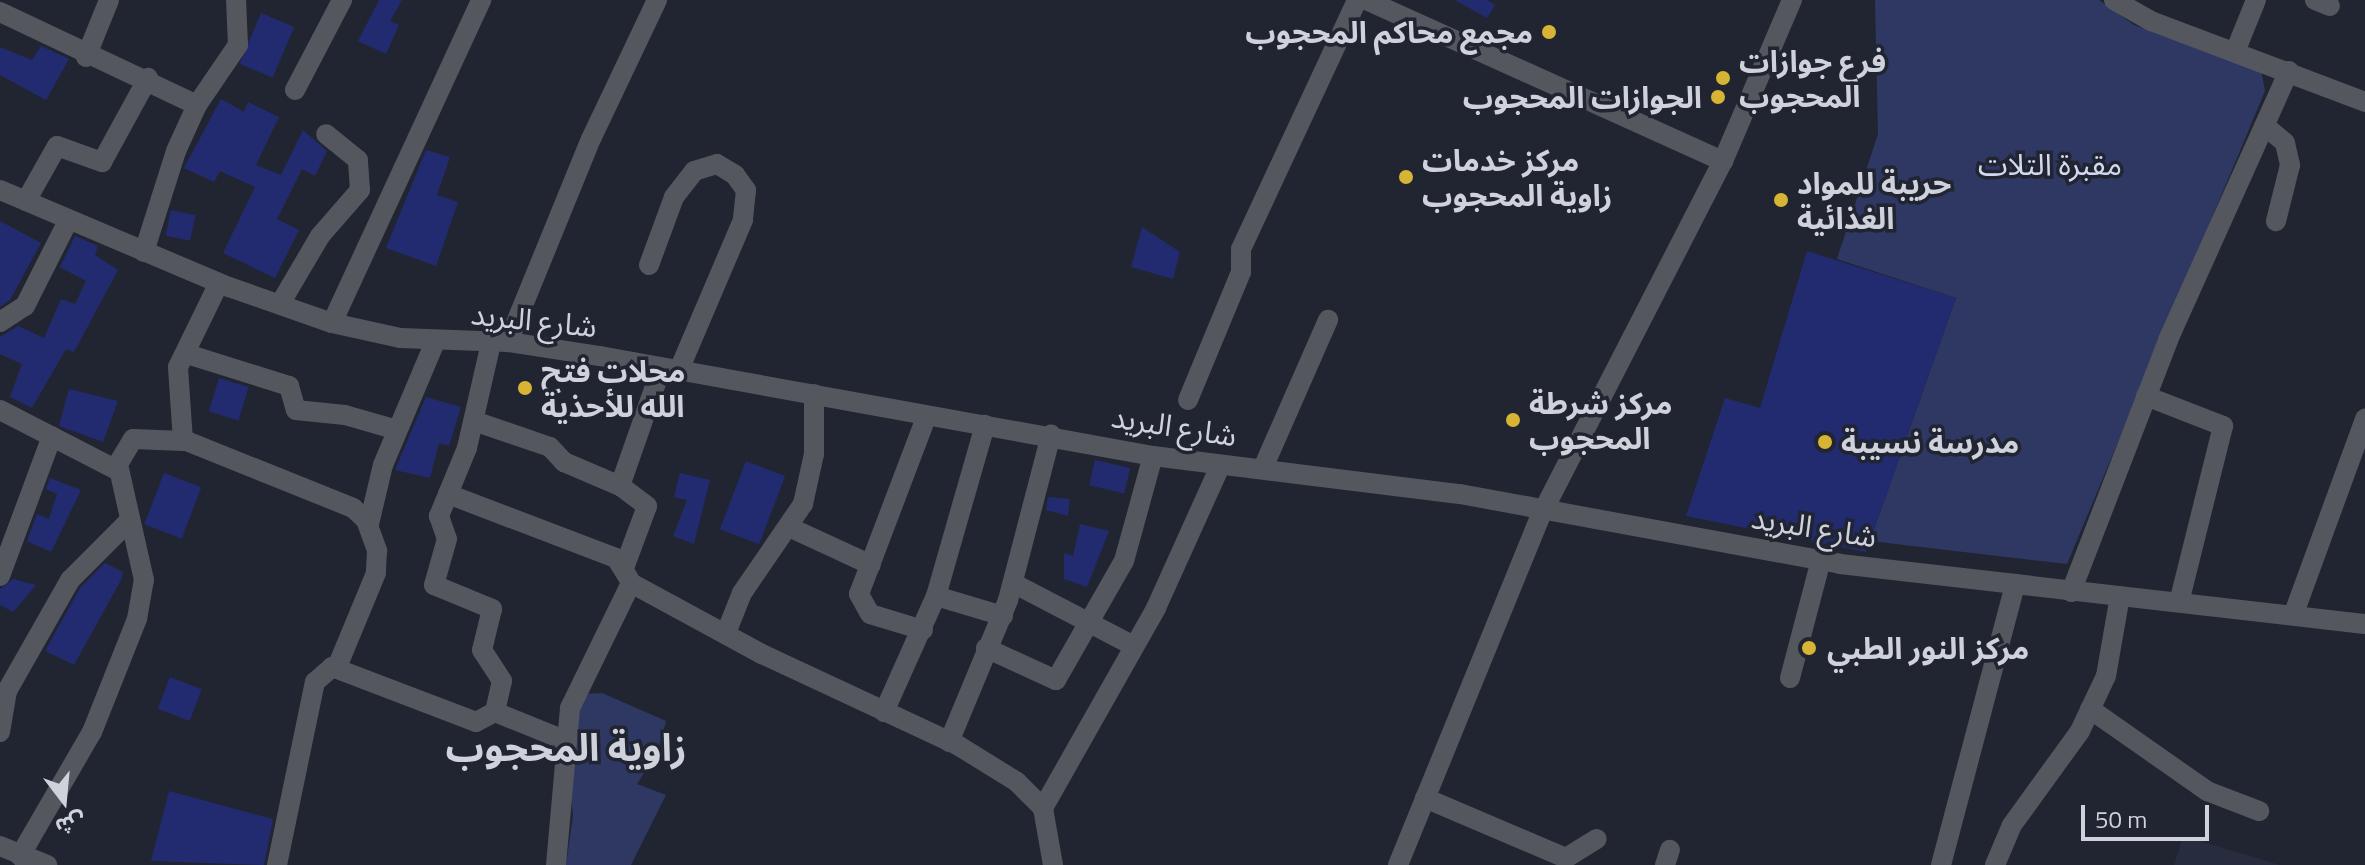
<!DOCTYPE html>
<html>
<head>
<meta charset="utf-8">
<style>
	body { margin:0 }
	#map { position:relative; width:2365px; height:865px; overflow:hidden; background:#212532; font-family:"Titillium Web","Noto Sans Arabic",sans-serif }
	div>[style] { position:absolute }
	.built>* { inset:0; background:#272c3f }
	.green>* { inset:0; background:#2e3863 }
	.building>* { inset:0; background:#222b6f; transform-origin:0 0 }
	.minor>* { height:20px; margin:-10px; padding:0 10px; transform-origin:10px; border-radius:10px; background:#55575e }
	.dots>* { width:22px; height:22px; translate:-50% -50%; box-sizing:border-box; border:4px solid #212532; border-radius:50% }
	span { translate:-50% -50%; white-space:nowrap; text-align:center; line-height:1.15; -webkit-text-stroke:7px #212532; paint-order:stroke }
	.poi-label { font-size:30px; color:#cfd2db; font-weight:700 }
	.right { translate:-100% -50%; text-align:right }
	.left { translate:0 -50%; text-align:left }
	.park-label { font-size:30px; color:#d3daef }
	.street-label { font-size:30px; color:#cfd2db }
	.district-label { font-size:38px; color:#cfd2db; font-weight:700 }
	.north { position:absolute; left:24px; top:761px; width:80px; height:80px; -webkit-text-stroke:6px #212532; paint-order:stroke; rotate:164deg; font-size:22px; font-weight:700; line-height:32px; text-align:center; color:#cfd2db }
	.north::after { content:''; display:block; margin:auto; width:28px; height:36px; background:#cfd2db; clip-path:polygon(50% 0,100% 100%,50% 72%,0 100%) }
	.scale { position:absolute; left:2081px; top:805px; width:128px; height:36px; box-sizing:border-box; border:4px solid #cfd2db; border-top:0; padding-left:10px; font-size:24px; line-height:28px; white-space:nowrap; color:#cfd2db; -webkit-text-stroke:6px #212532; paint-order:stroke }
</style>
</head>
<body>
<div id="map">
	<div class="built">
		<div style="clip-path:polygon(2183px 836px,2280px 865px,2174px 865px)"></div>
	</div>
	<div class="green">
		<div style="clip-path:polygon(1875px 0,2099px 0,2134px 25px,2261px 70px,2265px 91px,2067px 564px,1870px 541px,1956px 298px,1837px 259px,1878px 134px)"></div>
		<div style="clip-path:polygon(602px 693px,666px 721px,658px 751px,637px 784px,666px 795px,631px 865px,566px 865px,573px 816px,566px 748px,583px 694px)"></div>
	</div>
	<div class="building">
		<div style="clip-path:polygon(379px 0,402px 0,390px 21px,399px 25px,386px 54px,358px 41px)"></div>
		<div style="clip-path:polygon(1455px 0,1487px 0,1495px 5px,1487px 18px)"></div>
		<div style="left:261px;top:13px;width:36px;height:55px;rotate:23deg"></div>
		<div style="clip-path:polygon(41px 46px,69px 59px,46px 100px,0 75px,0 47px,32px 60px)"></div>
		<div style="clip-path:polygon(221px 99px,244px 112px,248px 102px,279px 117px,256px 165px,281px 175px,303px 130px,327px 151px,315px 176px,302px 169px,277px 219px,299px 230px,275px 278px,223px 253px,255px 187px,220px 171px,214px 182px,184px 168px)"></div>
		<div style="clip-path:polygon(426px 150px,450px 157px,437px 195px,458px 202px,436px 266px,386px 248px)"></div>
		<div style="left:171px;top:210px;width:25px;height:26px;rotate:12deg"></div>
		<div style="clip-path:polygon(0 221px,41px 243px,10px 300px,0 307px)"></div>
		<div style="clip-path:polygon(1142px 227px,1180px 252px,1173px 279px,1131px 267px)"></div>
		<div style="clip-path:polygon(75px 236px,98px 246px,95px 255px,118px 270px,74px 352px,66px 349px,32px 408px,10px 397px,22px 364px,0 354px,0 337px,18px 326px,44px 338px,61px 299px,75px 304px,86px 281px,60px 267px)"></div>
		<div style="clip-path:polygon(1807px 251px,1956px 298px,1866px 552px,1686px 516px,1725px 398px,1760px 408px)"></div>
		<div style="left:219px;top:378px;width:31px;height:35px;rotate:17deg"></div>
		<div style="clip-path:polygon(69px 389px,118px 401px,103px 442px,59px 426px)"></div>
		<div style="clip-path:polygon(426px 397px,461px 407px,449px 446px,439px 443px,430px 478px,395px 470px)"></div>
		<div style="left:1095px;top:460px;width:36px;height:26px;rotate:13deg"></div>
		<div style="left:746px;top:461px;width:42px;height:73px;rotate:21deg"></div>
		<div style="left:164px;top:473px;width:40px;height:55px;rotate:21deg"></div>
		<div style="clip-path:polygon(680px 473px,710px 480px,694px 544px,673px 536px,687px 500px,674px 497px)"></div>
		<div style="clip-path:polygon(50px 478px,81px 490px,51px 552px,27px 541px,37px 514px,49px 519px,57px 494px,46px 489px)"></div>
		<div style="clip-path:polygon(1048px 497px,1070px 499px,1068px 516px,1046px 510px)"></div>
		<div style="clip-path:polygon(1080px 524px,1109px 531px,1087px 587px,1064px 579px,1064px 553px,1073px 556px)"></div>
		<div style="clip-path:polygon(105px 563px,123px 572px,121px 580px,74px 665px,45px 651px,80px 588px)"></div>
		<div style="clip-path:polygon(13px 579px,36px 585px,13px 612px,0 605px,0 589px)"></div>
		<div style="left:170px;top:677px;width:34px;height:34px;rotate:21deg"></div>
		<div style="clip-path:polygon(169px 791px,273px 819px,264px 865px,151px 861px)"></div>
	</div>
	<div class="minor">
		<div style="left:1366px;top:0;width:392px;rotate:24.3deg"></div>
		<div style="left:2114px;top:0;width:43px;rotate:29.6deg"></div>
		<div style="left:2151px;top:21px;width:229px;rotate:20.7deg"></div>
		<div style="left:2315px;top:0;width:16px;rotate:22deg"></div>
		<div style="left:0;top:12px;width:218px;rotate:25.3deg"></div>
		<div style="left:2235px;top:52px;width:56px;rotate:-68deg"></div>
		<div style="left:86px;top:57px;width:61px;rotate:-68deg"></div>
		<div style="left:295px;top:90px;width:102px;rotate:-62.4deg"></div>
		<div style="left:2265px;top:126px;width:26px;rotate:40deg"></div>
		<div style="left:2285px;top:143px;width:23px;rotate:77deg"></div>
		<div style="left:2290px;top:165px;width:58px;rotate:104deg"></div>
		<div style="left:0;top:190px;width:249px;rotate:23deg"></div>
		<div style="left:229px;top:287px;width:109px;rotate:19.3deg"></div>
		<div style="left:332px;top:323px;width:70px;rotate:12.4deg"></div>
		<div style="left:400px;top:338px;width:108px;rotate:2.1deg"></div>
		<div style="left:508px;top:342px;width:93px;rotate:8.7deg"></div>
		<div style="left:600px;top:356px;width:562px;rotate:10.25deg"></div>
		<div style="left:1153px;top:456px;width:309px;rotate:7.1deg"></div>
		<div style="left:1460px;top:494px;width:386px;rotate:10.4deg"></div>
		<div style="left:1840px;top:564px;width:528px;rotate:6.52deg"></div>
		<div style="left:26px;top:201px;width:63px;rotate:-60.6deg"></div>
		<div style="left:57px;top:146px;width:48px;rotate:19.6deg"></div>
		<div style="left:102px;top:162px;width:96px;rotate:-61.3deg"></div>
		<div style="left:144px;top:252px;width:106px;rotate:-72.4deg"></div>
		<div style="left:176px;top:151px;width:51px;rotate:-65.5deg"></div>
		<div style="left:197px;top:105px;width:73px;rotate:-55.7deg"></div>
		<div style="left:238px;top:45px;width:45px;rotate:-92.5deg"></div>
		<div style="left:649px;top:265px;width:72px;rotate:-69.8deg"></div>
		<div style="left:674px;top:197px;width:33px;rotate:-52deg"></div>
		<div style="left:694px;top:171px;width:24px;rotate:-17deg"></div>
		<div style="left:717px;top:164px;width:21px;rotate:31deg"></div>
		<div style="left:735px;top:175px;width:19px;rotate:54deg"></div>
		<div style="left:746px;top:190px;width:30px;rotate:96deg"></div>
		<div style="left:743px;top:220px;width:163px;rotate:113.1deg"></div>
		<div style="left:280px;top:304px;width:79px;rotate:-59.5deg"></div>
		<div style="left:320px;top:236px;width:61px;rotate:-49deg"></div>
		<div style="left:360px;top:190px;width:30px;rotate:-94deg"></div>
		<div style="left:358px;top:160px;width:41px;rotate:-140.9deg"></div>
		<div style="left:0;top:322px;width:30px;rotate:-33deg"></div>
		<div style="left:25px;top:306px;width:95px;rotate:-63.2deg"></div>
		<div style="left:332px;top:323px;width:356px;rotate:-65.2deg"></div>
		<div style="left:508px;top:342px;width:219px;rotate:-67.8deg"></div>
		<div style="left:591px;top:139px;width:154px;rotate:-64.6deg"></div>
		<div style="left:491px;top:343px;width:108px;rotate:102.9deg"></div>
		<div style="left:467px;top:448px;width:74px;rotate:112.4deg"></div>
		<div style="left:439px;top:516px;width:24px;rotate:71deg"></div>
		<div style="left:447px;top:539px;width:48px;rotate:105.8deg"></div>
		<div style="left:434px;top:585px;width:63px;rotate:22.5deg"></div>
		<div style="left:492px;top:609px;width:42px;rotate:103.7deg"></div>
		<div style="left:482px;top:650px;width:37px;rotate:57deg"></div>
		<div style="left:502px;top:681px;width:32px;rotate:103deg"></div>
		<div style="left:187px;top:354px;width:107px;rotate:17.4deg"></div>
		<div style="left:289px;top:386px;width:25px;rotate:74deg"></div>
		<div style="left:296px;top:410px;width:49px;rotate:5.8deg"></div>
		<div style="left:345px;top:415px;width:54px;rotate:16.1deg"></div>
		<div style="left:2146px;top:396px;width:83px;rotate:21.3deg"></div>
		<div style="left:2223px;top:426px;width:181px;rotate:104deg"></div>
		<div style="left:1188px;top:400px;width:139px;rotate:-67.5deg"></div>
		<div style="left:1241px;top:272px;width:23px;rotate:-90deg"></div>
		<div style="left:1241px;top:249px;width:275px;rotate:-65deg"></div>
		<div style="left:0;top:410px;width:129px;rotate:27.2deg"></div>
		<div style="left:115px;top:469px;width:35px;rotate:-59deg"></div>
		<div style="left:133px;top:439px;width:50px;rotate:2.3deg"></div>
		<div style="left:183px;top:441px;width:74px;rotate:-93.9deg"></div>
		<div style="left:178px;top:367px;width:93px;rotate:-64deg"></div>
		<div style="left:474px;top:421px;width:80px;rotate:18.9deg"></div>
		<div style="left:550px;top:447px;width:21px;rotate:47deg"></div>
		<div style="left:564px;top:462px;width:61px;rotate:23.2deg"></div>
		<div style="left:184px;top:440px;width:182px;rotate:21.9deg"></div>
		<div style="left:353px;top:508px;width:18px;rotate:43deg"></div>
		<div style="left:366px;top:520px;width:33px;rotate:70deg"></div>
		<div style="left:377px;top:551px;width:22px;rotate:93deg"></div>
		<div style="left:376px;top:573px;width:102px;rotate:112.5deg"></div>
		<div style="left:1263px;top:468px;width:162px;rotate:-66.3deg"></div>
		<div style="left:448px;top:494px;width:180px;rotate:20.9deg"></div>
		<div style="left:616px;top:558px;width:25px;rotate:58deg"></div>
		<div style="left:369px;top:524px;width:61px;rotate:-76.7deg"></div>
		<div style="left:383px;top:465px;width:134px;rotate:-67.1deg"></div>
		<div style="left:791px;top:528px;width:88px;rotate:24.8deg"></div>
		<div style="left:624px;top:568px;width:66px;rotate:-69.6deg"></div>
		<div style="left:647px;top:506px;width:34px;rotate:-143deg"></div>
		<div style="left:620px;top:486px;width:124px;rotate:-70.7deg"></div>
		<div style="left:0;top:576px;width:149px;rotate:-69.6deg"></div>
		<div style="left:1013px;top:583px;width:136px;rotate:27.5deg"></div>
		<div style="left:2071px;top:592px;width:270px;rotate:-68.9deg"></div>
		<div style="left:2168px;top:340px;width:295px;rotate:-65.8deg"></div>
		<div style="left:936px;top:596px;width:70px;rotate:16.6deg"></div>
		<div style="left:2294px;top:613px;width:207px;rotate:-69.9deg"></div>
		<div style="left:923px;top:630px;width:55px;rotate:-163.2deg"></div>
		<div style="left:870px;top:614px;width:23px;rotate:-119deg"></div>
		<div style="left:859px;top:594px;width:188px;rotate:-69.2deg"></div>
		<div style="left:726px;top:633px;width:43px;rotate:-68.2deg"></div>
		<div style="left:742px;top:593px;width:108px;rotate:-55.6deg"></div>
		<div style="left:803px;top:504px;width:51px;rotate:-77.6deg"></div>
		<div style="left:814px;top:454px;width:60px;rotate:-90deg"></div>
		<div style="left:986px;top:648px;width:77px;rotate:24.6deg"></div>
		<div style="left:1056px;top:680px;width:137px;rotate:-60.3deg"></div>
		<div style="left:1124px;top:561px;width:109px;rotate:-74.6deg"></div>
		<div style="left:1790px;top:678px;width:122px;rotate:-75.3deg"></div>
		<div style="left:2090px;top:709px;width:143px;rotate:35deg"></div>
		<div style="left:2207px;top:791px;width:56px;rotate:21deg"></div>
		<div style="left:884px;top:712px;width:127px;rotate:-65.9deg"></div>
		<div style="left:936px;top:596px;width:178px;rotate:-74deg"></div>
		<div style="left:0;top:732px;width:42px;rotate:-80.3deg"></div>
		<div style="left:7px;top:691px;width:128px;rotate:-60.4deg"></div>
		<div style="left:70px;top:580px;width:85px;rotate:-45deg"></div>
		<div style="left:949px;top:742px;width:154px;rotate:-67.4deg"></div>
		<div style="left:1008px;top:600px;width:171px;rotate:-75.4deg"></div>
		<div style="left:1425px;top:798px;width:153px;rotate:23.1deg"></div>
		<div style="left:1566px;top:858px;width:36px;rotate:-32deg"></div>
		<div style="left:0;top:846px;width:51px;rotate:22deg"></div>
		<div style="left:20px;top:856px;width:143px;rotate:-59.9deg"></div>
		<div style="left:92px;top:732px;width:122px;rotate:-68.3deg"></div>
		<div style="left:137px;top:619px;width:40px;rotate:-80deg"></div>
		<div style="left:144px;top:580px;width:114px;rotate:-102.7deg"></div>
		<div style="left:277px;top:865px;width:187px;rotate:-78.3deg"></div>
		<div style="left:315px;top:682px;width:23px;rotate:-41deg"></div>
		<div style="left:332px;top:667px;width:154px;rotate:20.9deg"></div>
		<div style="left:476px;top:722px;width:21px;rotate:-28deg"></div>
		<div style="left:495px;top:712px;width:74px;rotate:22.1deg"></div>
		<div style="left:556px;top:865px;width:158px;rotate:-84.9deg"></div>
		<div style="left:570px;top:708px;width:139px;rotate:-64deg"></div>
		<div style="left:631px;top:583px;width:149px;rotate:28.5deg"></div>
		<div style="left:762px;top:654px;width:217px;rotate:25deg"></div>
		<div style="left:959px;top:746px;width:68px;rotate:31.8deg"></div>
		<div style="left:1017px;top:782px;width:37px;rotate:45deg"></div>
		<div style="left:1053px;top:865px;width:58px;rotate:-100deg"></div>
		<div style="left:1043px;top:808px;width:230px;rotate:-60.5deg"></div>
		<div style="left:1156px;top:608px;width:156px;rotate:-65.7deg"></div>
		<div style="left:1398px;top:865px;width:380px;rotate:-67.8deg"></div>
		<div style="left:1542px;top:513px;width:396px;rotate:-62.8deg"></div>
		<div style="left:1723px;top:161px;width:175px;rotate:-66.8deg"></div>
		<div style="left:1665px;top:865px;width:16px;rotate:-72deg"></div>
		<div style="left:1941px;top:865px;width:291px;rotate:-75.2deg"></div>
		<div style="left:1995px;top:865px;width:43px;rotate:-67deg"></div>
		<div style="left:2012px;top:825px;width:116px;rotate:-54.1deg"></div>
		<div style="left:2080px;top:731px;width:61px;rotate:-64.7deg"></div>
		<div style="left:2106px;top:676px;width:81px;rotate:-80.1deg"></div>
	</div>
	<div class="dots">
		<div style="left:1549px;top:32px;background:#d8b434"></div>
		<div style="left:1723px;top:78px;background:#d8b434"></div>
		<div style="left:1718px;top:97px;background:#d8b434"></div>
		<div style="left:1406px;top:177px;background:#d8b434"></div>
		<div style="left:1781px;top:200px;background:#d8b434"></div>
		<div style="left:525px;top:388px;background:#d8b434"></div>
		<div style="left:1513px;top:420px;background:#d8b434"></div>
		<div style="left:1825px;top:442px;background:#d8b434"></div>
		<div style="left:1809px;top:648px;background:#d8b434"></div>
	</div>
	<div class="poi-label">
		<span class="right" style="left:1533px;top:32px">مجمع محاكم المحجوب</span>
		<span class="left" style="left:1739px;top:78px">فرع جوازات<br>المحجوب</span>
		<span class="right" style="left:1702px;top:97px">الجوازات المحجوب</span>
		<span class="left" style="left:1422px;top:177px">مركز خدمات<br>زاوية المحجوب</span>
		<span class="left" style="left:1797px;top:200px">حريبة للمواد<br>الغذائية</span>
		<span class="left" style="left:541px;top:388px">محلات فتح<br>الله للأحذية</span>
		<span class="left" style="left:1529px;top:420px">مركز شرطة<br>المحجوب</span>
		<span class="left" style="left:1841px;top:442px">مدرسة نسيبة</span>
		<span class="left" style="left:1827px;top:648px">مركز النور الطبي</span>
	</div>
	<div class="park-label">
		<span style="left:2050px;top:164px">مقبرة التلات</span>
	</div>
	<div class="street-label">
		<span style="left:534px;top:320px;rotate:6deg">شارع البريد</span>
		<span style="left:1174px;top:426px;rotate:9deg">شارع البريد</span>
		<span style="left:1814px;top:527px;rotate:9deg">شارع البريد</span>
	</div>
	<div class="district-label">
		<span style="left:566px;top:748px">زاوية المحجوب</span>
	</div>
	<div class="north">ش</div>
	<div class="scale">50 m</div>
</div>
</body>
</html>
